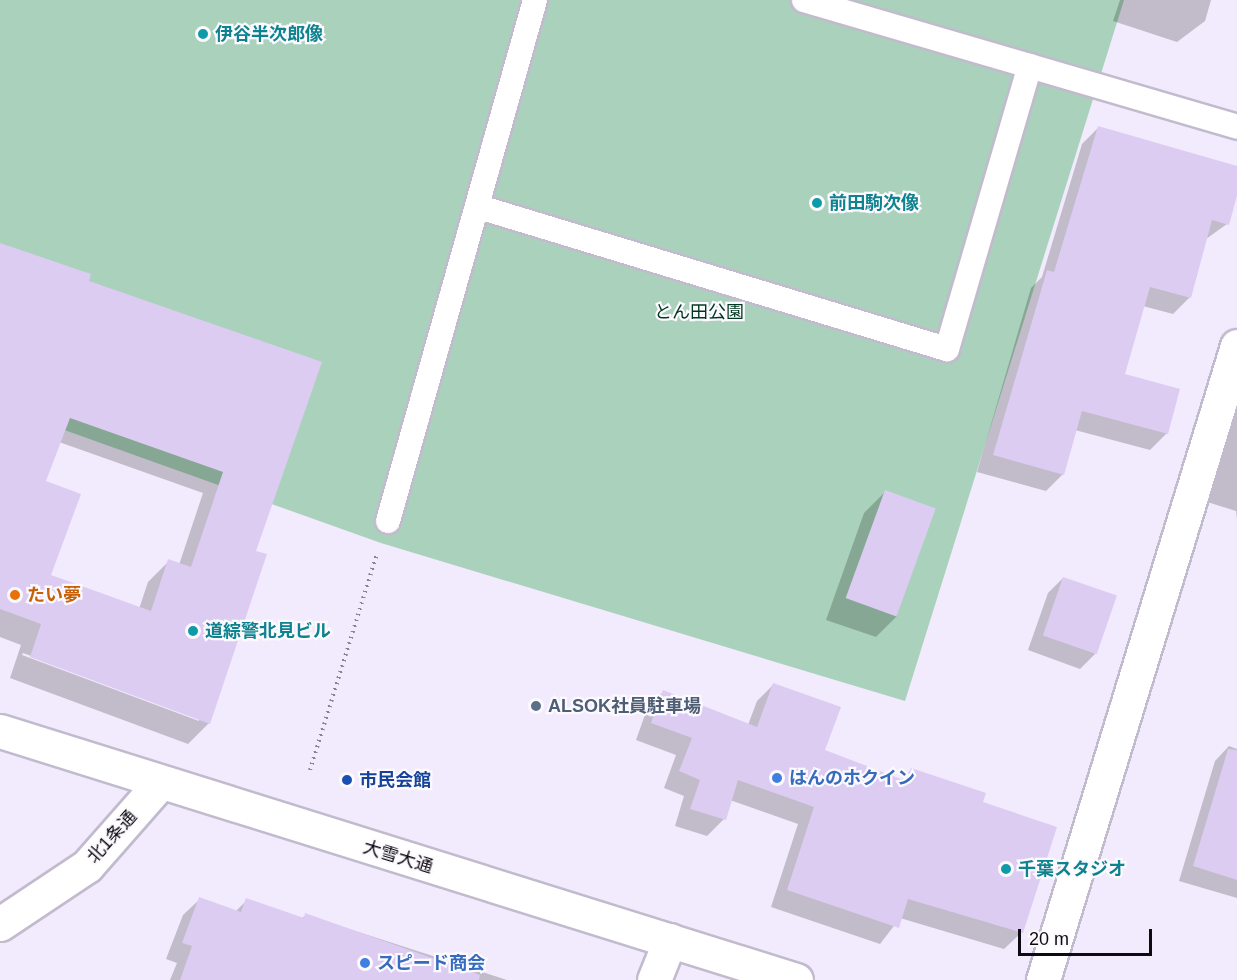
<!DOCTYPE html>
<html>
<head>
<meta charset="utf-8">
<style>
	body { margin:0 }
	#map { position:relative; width:1237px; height:980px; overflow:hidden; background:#f2eafd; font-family:Arial,"Noto Sans JP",sans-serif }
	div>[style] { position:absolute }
	.green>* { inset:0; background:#a9d1bb }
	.shadow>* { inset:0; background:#0003 }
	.building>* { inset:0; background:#ddccf2; transform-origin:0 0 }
	.path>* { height:4px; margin-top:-2px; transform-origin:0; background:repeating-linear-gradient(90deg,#888390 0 1.5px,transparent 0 6px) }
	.roads { filter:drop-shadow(2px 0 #c2bacd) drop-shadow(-2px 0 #c2bacd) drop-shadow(0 2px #c2bacd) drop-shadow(0 -2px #c2bacd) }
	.lane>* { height:24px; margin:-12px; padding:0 12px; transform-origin:12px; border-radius:12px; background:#fff }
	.street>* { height:33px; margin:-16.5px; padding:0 16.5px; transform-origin:16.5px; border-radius:16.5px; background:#fff }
	.highway>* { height:33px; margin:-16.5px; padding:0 16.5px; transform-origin:16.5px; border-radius:16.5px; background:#fff }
	.dots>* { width:16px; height:16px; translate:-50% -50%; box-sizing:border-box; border:3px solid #fcfafe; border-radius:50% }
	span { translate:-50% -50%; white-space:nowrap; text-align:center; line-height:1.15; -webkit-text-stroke:4.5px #fcfafe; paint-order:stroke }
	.culture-label { font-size:18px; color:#0d838f; font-weight:700 }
	.left { translate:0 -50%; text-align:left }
	.park-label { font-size:18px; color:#003721 }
	.food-label { font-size:18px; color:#c56008; font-weight:700 }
	.service-label { font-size:18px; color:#4e5e75; font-weight:700 }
	.shop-label { font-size:18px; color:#366cbe; font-weight:700 }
	.transit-label { font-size:18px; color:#164399; font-weight:700 }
	.street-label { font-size:18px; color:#0d0b11 }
	.scale { position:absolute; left:1018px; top:929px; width:134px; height:27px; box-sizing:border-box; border:3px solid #0d0b11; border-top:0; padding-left:8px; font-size:18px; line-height:21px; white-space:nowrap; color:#0d0b11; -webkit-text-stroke:4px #fcfafe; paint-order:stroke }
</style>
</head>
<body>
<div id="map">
	<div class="green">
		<div style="clip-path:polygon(0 0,1124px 0,905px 701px,381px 543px,0 407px)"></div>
	</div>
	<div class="shadow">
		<div style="clip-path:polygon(1120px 0,1211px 0,1205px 21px,1177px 42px,1113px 21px)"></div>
		<div style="clip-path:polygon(1099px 127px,1237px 167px,1237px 191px,1227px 224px,1206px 239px,1190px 297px,1173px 314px,1143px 306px,1123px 375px,1167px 433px,1150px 450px,1075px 430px,1063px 474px,1046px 491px,977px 472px,1031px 288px,1042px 277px,1082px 144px)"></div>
		<div style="clip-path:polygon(evenodd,0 244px,87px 282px,320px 363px,254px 552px,209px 723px,188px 744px,10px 678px,21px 645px,0 637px,0 244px,59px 442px,203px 493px,179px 565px,169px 561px,148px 582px,139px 609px,49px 576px,44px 482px,59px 442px,0 244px,23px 653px,199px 718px,199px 721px,22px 655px,23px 653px)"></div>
		<div style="clip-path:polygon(1237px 398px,1237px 519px,1236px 511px,1204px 501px)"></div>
		<div style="clip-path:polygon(885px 492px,897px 616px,876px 637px,826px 620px,864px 513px)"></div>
		<div style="clip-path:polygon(1063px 578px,1095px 654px,1080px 669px,1028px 650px,1048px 593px)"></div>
		<div style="clip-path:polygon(774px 684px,823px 750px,901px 780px,912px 769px,981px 803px,1055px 828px,1021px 933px,1004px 949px,900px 918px,880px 944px,771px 907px,798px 824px,730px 800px,724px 819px,707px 836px,675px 826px,684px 796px,664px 788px,676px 755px,636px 740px,647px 709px,663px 692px,748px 725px,757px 701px)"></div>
		<div style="clip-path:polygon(1229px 746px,1237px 749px,1237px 898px,1179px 881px,1215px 761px)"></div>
		<div style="clip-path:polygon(200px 899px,235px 912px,247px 900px,301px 919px,306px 915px,507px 980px,170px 980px,177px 963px,166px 959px,183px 915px)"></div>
	</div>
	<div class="building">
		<div style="clip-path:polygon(1098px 126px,1237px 166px,1237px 196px,1229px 225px,1212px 220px,1191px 298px,1150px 287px,1125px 374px,1180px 389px,1168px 434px,1082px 411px,1064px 475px,993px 455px,1047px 270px,1054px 272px)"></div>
		<div style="clip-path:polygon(evenodd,0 243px,91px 274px,89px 281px,322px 362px,256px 551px,267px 554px,210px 724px,30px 657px,41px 624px,0 609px,0 243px,70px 418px,223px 472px,191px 567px,168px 559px,151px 611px,51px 575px,81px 494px,46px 481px,70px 418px)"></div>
		<div style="left:885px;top:490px;width:54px;height:115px;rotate:20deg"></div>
		<div style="left:1063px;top:577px;width:57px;height:62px;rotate:19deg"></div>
		<div style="clip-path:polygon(773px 683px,841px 707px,825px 750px,906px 781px,911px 768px,986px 793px,983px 802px,1057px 827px,1023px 933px,908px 899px,899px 928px,787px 890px,814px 807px,738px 780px,726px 820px,690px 809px,700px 780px,679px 771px,692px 738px,651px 723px,663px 690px,757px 727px)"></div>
		<div style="clip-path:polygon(1228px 749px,1237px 750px,1237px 880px,1193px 866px)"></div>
		<div style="clip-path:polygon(199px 897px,241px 912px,246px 898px,304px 918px,305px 913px,480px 975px,479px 980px,180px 980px,192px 946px,182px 943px)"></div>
	</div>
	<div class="path">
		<div style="left:310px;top:770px;width:227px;rotate:-72.8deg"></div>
	</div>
	<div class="roads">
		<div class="lane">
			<div style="left:804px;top:0;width:451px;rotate:16.3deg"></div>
			<div style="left:479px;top:207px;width:489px;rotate:16.9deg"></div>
			<div style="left:947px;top:349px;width:295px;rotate:-73.7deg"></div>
			<div style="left:388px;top:521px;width:541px;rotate:-74.24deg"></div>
		</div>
		<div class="street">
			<div style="left:0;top:924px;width:105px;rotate:-33.7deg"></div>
			<div style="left:87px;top:866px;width:109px;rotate:-48.7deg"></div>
			<div style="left:654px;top:980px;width:43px;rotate:-68.2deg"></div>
			<div style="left:1043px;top:980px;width:663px;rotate:-72.99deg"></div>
		</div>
		<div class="highway">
			<div style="left:0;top:731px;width:834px;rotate:17.37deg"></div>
		</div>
	</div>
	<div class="dots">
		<div style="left:203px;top:34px;background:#0f9aa8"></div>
		<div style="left:817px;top:203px;background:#0f9aa8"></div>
		<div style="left:15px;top:595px;background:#e8710a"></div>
		<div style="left:193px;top:631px;background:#0f9aa8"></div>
		<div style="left:536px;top:706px;background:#5c6f8a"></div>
		<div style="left:777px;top:778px;background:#3f7fe0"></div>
		<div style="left:347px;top:780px;background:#1a4fb4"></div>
		<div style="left:1006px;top:869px;background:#0f9aa8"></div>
		<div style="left:365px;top:963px;background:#3f7fe0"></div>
	</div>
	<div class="culture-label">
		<span class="left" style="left:215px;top:34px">伊谷半次郎像</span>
		<span class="left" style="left:829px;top:203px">前田駒次像</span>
		<span class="left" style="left:205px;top:631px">道綜警北見ビル</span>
		<span class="left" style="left:1018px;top:869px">千葉スタジオ</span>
	</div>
	<div class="park-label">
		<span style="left:699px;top:312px">とん田公園</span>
	</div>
	<div class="food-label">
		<span class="left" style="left:27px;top:595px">たい夢</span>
	</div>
	<div class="service-label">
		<span class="left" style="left:548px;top:706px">ALSOK社員駐車場</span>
	</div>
	<div class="shop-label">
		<span class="left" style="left:789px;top:778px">はんのホクイン</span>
		<span class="left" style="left:377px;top:963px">スピード商会</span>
	</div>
	<div class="transit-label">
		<span class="left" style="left:359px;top:780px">市民会館</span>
	</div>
	<div class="street-label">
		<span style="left:112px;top:837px;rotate:-48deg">北1条通</span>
		<span style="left:398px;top:857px;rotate:17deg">大雪大通</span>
	</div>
	<div class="scale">20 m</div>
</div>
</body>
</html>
